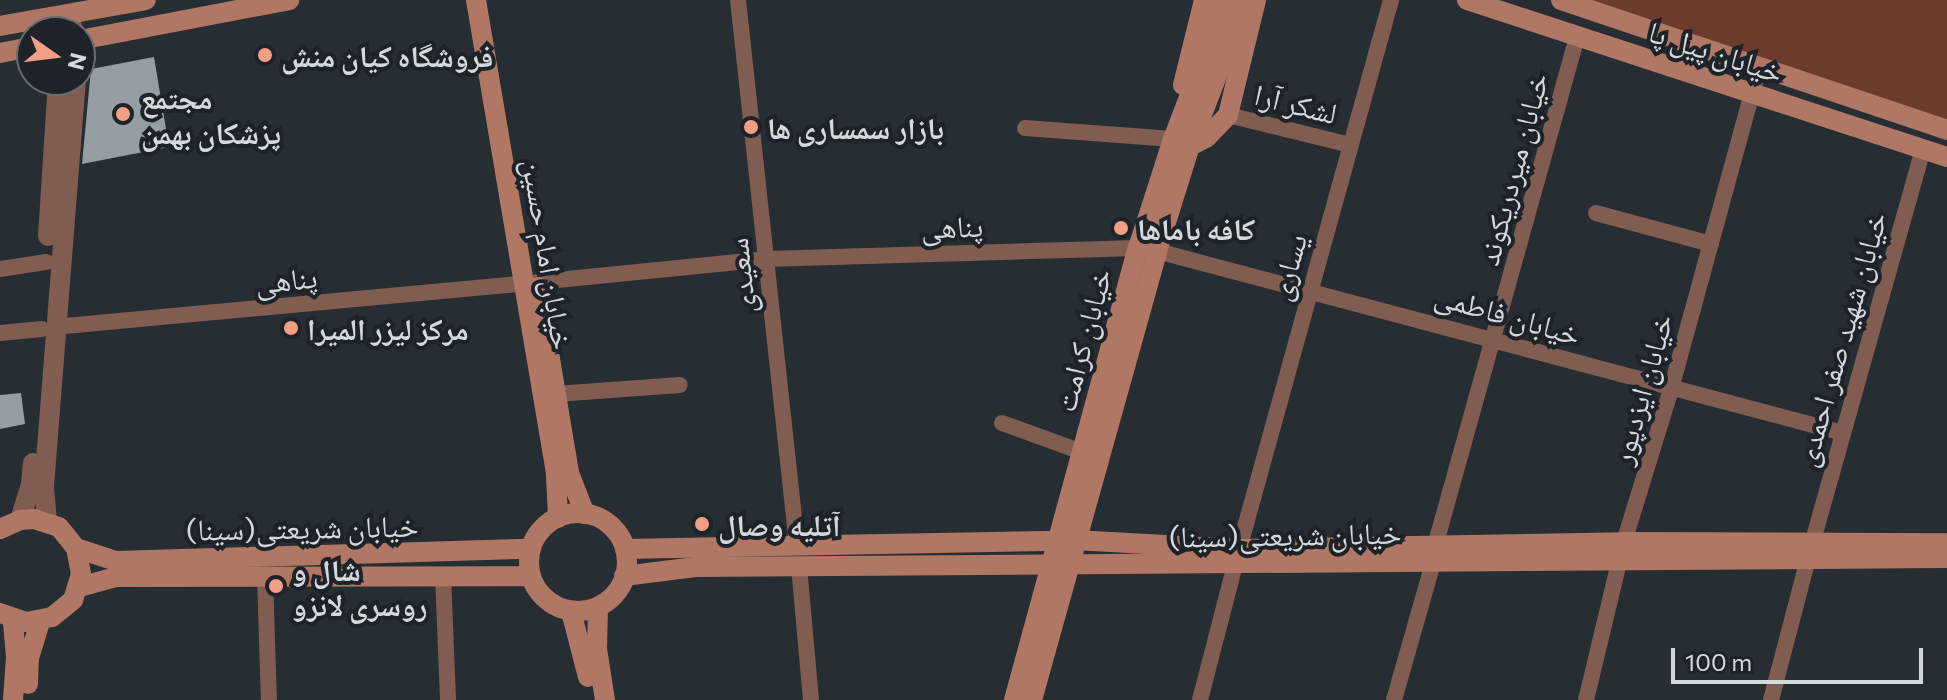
<!DOCTYPE html>
<html>
<head>
<meta charset="utf-8">
<style>
	body { margin:0 }
	#map { position:relative; width:1947px; height:700px; overflow:hidden; background:#262d33; font-family:Commissioner,"Noto Naskh Arabic",sans-serif }
	div>[style] { position:absolute }
	.green>* { inset:0; background:#6c3b2c }
	.building>* { inset:0; background:#959da5 }
	.minor>* { height:16px; margin:-8px; padding:0 8px; transform-origin:8px; border-radius:8px; background:#815d51 }
	.tertiary>* { height:20px; margin:-10px; padding:0 10px; transform-origin:10px; border-radius:10px; background:#815d51 }
	.secondary>* { height:20px; margin:-10px; padding:0 10px; transform-origin:10px; border-radius:10px; background:#b07764 }
	.secondary>.ring { margin:-10px; padding:0; box-sizing:content-box; background:none; border:20px solid #b07764; border-radius:50% }
	.dots>* { width:22px; height:22px; translate:-50% -50%; box-sizing:border-box; border:4px solid #1d2329; border-radius:50% }
	span { translate:-50% -50%; white-space:nowrap; text-align:center; line-height:1.15; -webkit-text-stroke:8px #1d2329; paint-order:stroke }
	.street-label { font-size:30px; color:#d5d9de }
	.poi-label { font-size:30px; color:#d5d9de; font-weight:700 }
	.left { translate:0 -50%; text-align:left }
	.north { position:absolute; left:16px; top:16px; width:80px; height:80px; box-sizing:border-box; background:#1d2329; border:2px solid #676c71; border-radius:50%; rotate:104deg; font-size:22px; font-weight:700; line-height:32px; text-align:center; color:#d5d9de }
	.north::after { content:''; display:block; margin:auto; width:28px; height:36px; background:#f39f84; clip-path:polygon(50% 0,100% 100%,50% 72%,0 100%) }
	.scale { position:absolute; left:1671px; top:648px; width:252px; height:36px; box-sizing:border-box; border:4px solid #d5d9de; border-top:0; padding-left:10px; font-size:24px; line-height:28px; white-space:nowrap; color:#d5d9de; -webkit-text-stroke:6px #1d2329; paint-order:stroke }
</style>
</head>
<body>
<div id="map">
	<div class="green">
		<div style="clip-path:polygon(1578px 0,1947px 0,1947px 124px)"></div>
	</div>
	<div class="building">
		<div style="clip-path:polygon(154px 57px,169px 147px,82px 164px,91px 69px)"></div>
		<div style="clip-path:polygon(21px 393px,25px 424px,0 429px,0 395px)"></div>
	</div>
	<div class="minor">
		<div style="left:738px;top:0;width:548px;rotate:83.82deg"></div>
		<div style="left:1228px;top:115px;width:126px;rotate:13.8deg"></div>
		<div style="left:1025px;top:128px;width:148px;rotate:4.3deg"></div>
		<div style="left:1596px;top:213px;width:119px;rotate:15.1deg"></div>
		<div style="left:1157px;top:251px;width:710px;rotate:14.86deg"></div>
		<div style="left:0;top:269px;width:47px;rotate:-8.7deg"></div>
		<div style="left:537px;top:282px;width:230px;rotate:-5.7deg"></div>
		<div style="left:766px;top:259px;width:372px;rotate:-1.7deg"></div>
		<div style="left:54px;top:327px;width:472px;rotate:-5.3deg"></div>
		<div style="left:0;top:333px;width:42px;rotate:-5.4deg"></div>
		<div style="left:556px;top:394px;width:124px;rotate:-4.2deg"></div>
		<div style="left:1002px;top:423px;width:85px;rotate:19.9deg"></div>
		<div style="left:1812px;top:544px;width:410px;rotate:-74.3deg"></div>
		<div style="left:1435px;top:546px;width:528px;rotate:-74.41deg"></div>
		<div style="left:1239px;top:549px;width:570px;rotate:-74.52deg"></div>
		<div style="left:799px;top:566px;width:135px;rotate:84.9deg"></div>
		<div style="left:443px;top:575px;width:125px;rotate:87.7deg"></div>
		<div style="left:265px;top:576px;width:124px;rotate:88.2deg"></div>
		<div style="left:1200px;top:700px;width:139px;rotate:-75.5deg"></div>
		<div style="left:1394px;top:700px;width:142px;rotate:-74.1deg"></div>
		<div style="left:1586px;top:700px;width:163px;rotate:-76.5deg"></div>
		<div style="left:1624px;top:542px;width:160px;rotate:-72.9deg"></div>
		<div style="left:1671px;top:389px;width:334px;rotate:-74.7deg"></div>
		<div style="left:1771px;top:700px;width:146px;rotate:-75.3deg"></div>
	</div>
	<div class="tertiary">
		<div style="left:69px;top:14px;width:18px;rotate:77deg"></div>
		<div style="left:48px;top:236px;width:156px;rotate:-86.3deg"></div>
		<div style="left:20px;top:520px;width:37px;rotate:-73deg"></div>
		<div style="left:31px;top:485px;width:22px;rotate:-85deg"></div>
		<div style="left:47px;top:521px;width:35px;rotate:-95deg"></div>
		<div style="left:44px;top:486px;width:407px;rotate:-85.5deg"></div>
	</div>
	<div class="secondary">
		<div style="left:476px;top:0;width:482px;rotate:80.4deg"></div>
		<div style="left:556px;top:475px;width:43px;rotate:87.3deg"></div>
		<div style="left:1467px;top:0;width:505px;rotate:18.11deg"></div>
		<div style="left:1561px;top:0;width:407px;rotate:18.6deg"></div>
		<div style="left:0;top:26px;width:148px;rotate:-10.1deg"></div>
		<div style="left:80px;top:40px;width:213px;rotate:-10.8deg"></div>
		<div style="left:0;top:53px;width:33px;rotate:-11deg"></div>
		<div style="left:1183px;top:85px;width:88px;rotate:-76.1deg"></div>
		<div style="left:1190px;top:146px;width:18px;rotate:-27deg"></div>
		<div style="left:1206px;top:138px;width:32px;rotate:-46deg"></div>
		<div style="left:1228px;top:115px;width:118px;rotate:-76.3deg"></div>
		<div style="left:538px;top:287px;width:189px;rotate:80.5deg"></div>
		<div style="left:569px;top:473px;width:44px;rotate:68.7deg"></div>
		<div class="ring" style="left:529px;top:513px;width:78px;height:78px"></div>
		<div style="left:0;top:529px;width:22px;rotate:-24deg"></div>
		<div style="left:20px;top:520px;width:14px;rotate:-4deg"></div>
		<div style="left:34px;top:519px;width:26px;rotate:18deg"></div>
		<div style="left:59px;top:527px;width:27px;rotate:51deg"></div>
		<div style="left:76px;top:548px;width:26px;rotate:79deg"></div>
		<div style="left:81px;top:574px;width:27px;rotate:107deg"></div>
		<div style="left:73px;top:600px;width:27px;rotate:141deg"></div>
		<div style="left:52px;top:617px;width:26px;rotate:169deg"></div>
		<div style="left:26px;top:622px;width:28px;rotate:-161deg"></div>
		<div style="left:76px;top:548px;width:42px;rotate:18deg"></div>
		<div style="left:116px;top:561px;width:415px;rotate:-1.7deg"></div>
		<div style="left:625px;top:549px;width:449px;rotate:-1.1deg"></div>
		<div style="left:1074px;top:540px;width:165px;rotate:3.1deg"></div>
		<div style="left:1239px;top:549px;width:385px;rotate:-1deg"></div>
		<div style="left:1624px;top:542px;width:323px;rotate:0.2deg"></div>
		<div style="left:624px;top:576px;width:72px;rotate:-7.2deg"></div>
		<div style="left:695px;top:567px;width:1252px;rotate:-0.41deg"></div>
		<div style="left:79px;top:587px;width:39px;rotate:-15deg"></div>
		<div style="left:117px;top:577px;width:414px;rotate:-0.1deg"></div>
		<div style="left:598px;top:607px;width:42px;rotate:91.4deg"></div>
		<div style="left:597px;top:649px;width:52px;rotate:81.1deg"></div>
		<div style="left:571px;top:611px;width:68px;rotate:75.6deg"></div>
		<div style="left:28px;top:684px;width:26px;rotate:-88deg"></div>
		<div style="left:29px;top:658px;width:38px;rotate:-73deg"></div>
		<div style="left:13px;top:700px;width:43px;rotate:-86deg"></div>
		<div style="left:16px;top:657px;width:37px;rotate:-95deg"></div>
		<div style="left:1014px;top:700px;width:469px;rotate:-74.7deg"></div>
		<div style="left:1138px;top:248px;width:114px;rotate:-72.2deg"></div>
		<div style="left:1173px;top:139px;width:92px;rotate:-69deg"></div>
		<div style="left:1206px;top:53px;width:55px;rotate:-76.2deg"></div>
		<div style="left:1032px;top:700px;width:466px;rotate:-74.4deg"></div>
		<div style="left:1157px;top:251px;width:110px;rotate:-72.6deg"></div>
		<div style="left:1190px;top:146px;width:92px;rotate:-69deg"></div>
		<div style="left:1223px;top:60px;width:62px;rotate:-76.9deg"></div>
	</div>
	<div class="dots">
		<div style="left:265px;top:55px;background:#f39f84"></div>
		<div style="left:123px;top:114px;background:#f39f84"></div>
		<div style="left:751px;top:127px;background:#f39f84"></div>
		<div style="left:1121px;top:228px;background:#f39f84"></div>
		<div style="left:291px;top:328px;background:#f39f84"></div>
		<div style="left:702px;top:524px;background:#f39f84"></div>
		<div style="left:276px;top:586px;background:#f39f84"></div>
	</div>
	<div class="street-label">
		<span style="left:1716px;top:51px;rotate:18deg">خیابان پیل پا</span>
		<span style="left:1296px;top:103px;rotate:14deg">لشکر آرا</span>
		<span style="left:1512px;top:169px;rotate:-75deg">خیابان میردریکوند</span>
		<span style="left:952px;top:226px;rotate:-2deg">پناهی</span>
		<span style="left:549px;top:254px;rotate:81deg">خیابان امام حسین</span>
		<span style="left:1287px;top:267px;rotate:-74deg">یساری</span>
		<span style="left:740px;top:276px;rotate:-96deg">سعیدی</span>
		<span style="left:286px;top:279px;rotate:-6deg">پناهی</span>
		<span style="left:1508px;top:314px;rotate:16deg">خیابان فاطمی</span>
		<span style="left:1840px;top:339px;rotate:-74deg">خیابان شهید صفر احمدی</span>
		<span style="left:1082px;top:340px;rotate:-75deg">خیابان کرامت</span>
		<span style="left:1641px;top:389px;rotate:-74deg">خیابان ایزدپور</span>
		<span style="left:302px;top:527px;rotate:-1deg">خیابان شریعتی(سینا)</span>
		<span style="left:1285px;top:534px;rotate:-1deg">خیابان شریعتی(سینا)</span>
	</div>
	<div class="poi-label">
		<span class="left" style="left:281px;top:55px">فروشگاه کیان منش</span>
		<span class="left" style="left:141px;top:114px">مجتمع<br>پزشکان بهمن</span>
		<span class="left" style="left:767px;top:127px">بازار سمساری ها</span>
		<span class="left" style="left:1137px;top:228px">کافه باماها</span>
		<span class="left" style="left:307px;top:328px">مرکز لیزر المیرا</span>
		<span class="left" style="left:718px;top:524px">آتلیه وصال</span>
		<span class="left" style="left:292px;top:586px">شال و<br>روسری لانزو</span>
	</div>
	<div class="north">N</div>
	<div class="scale">100 m</div>
</div>
</body>
</html>
